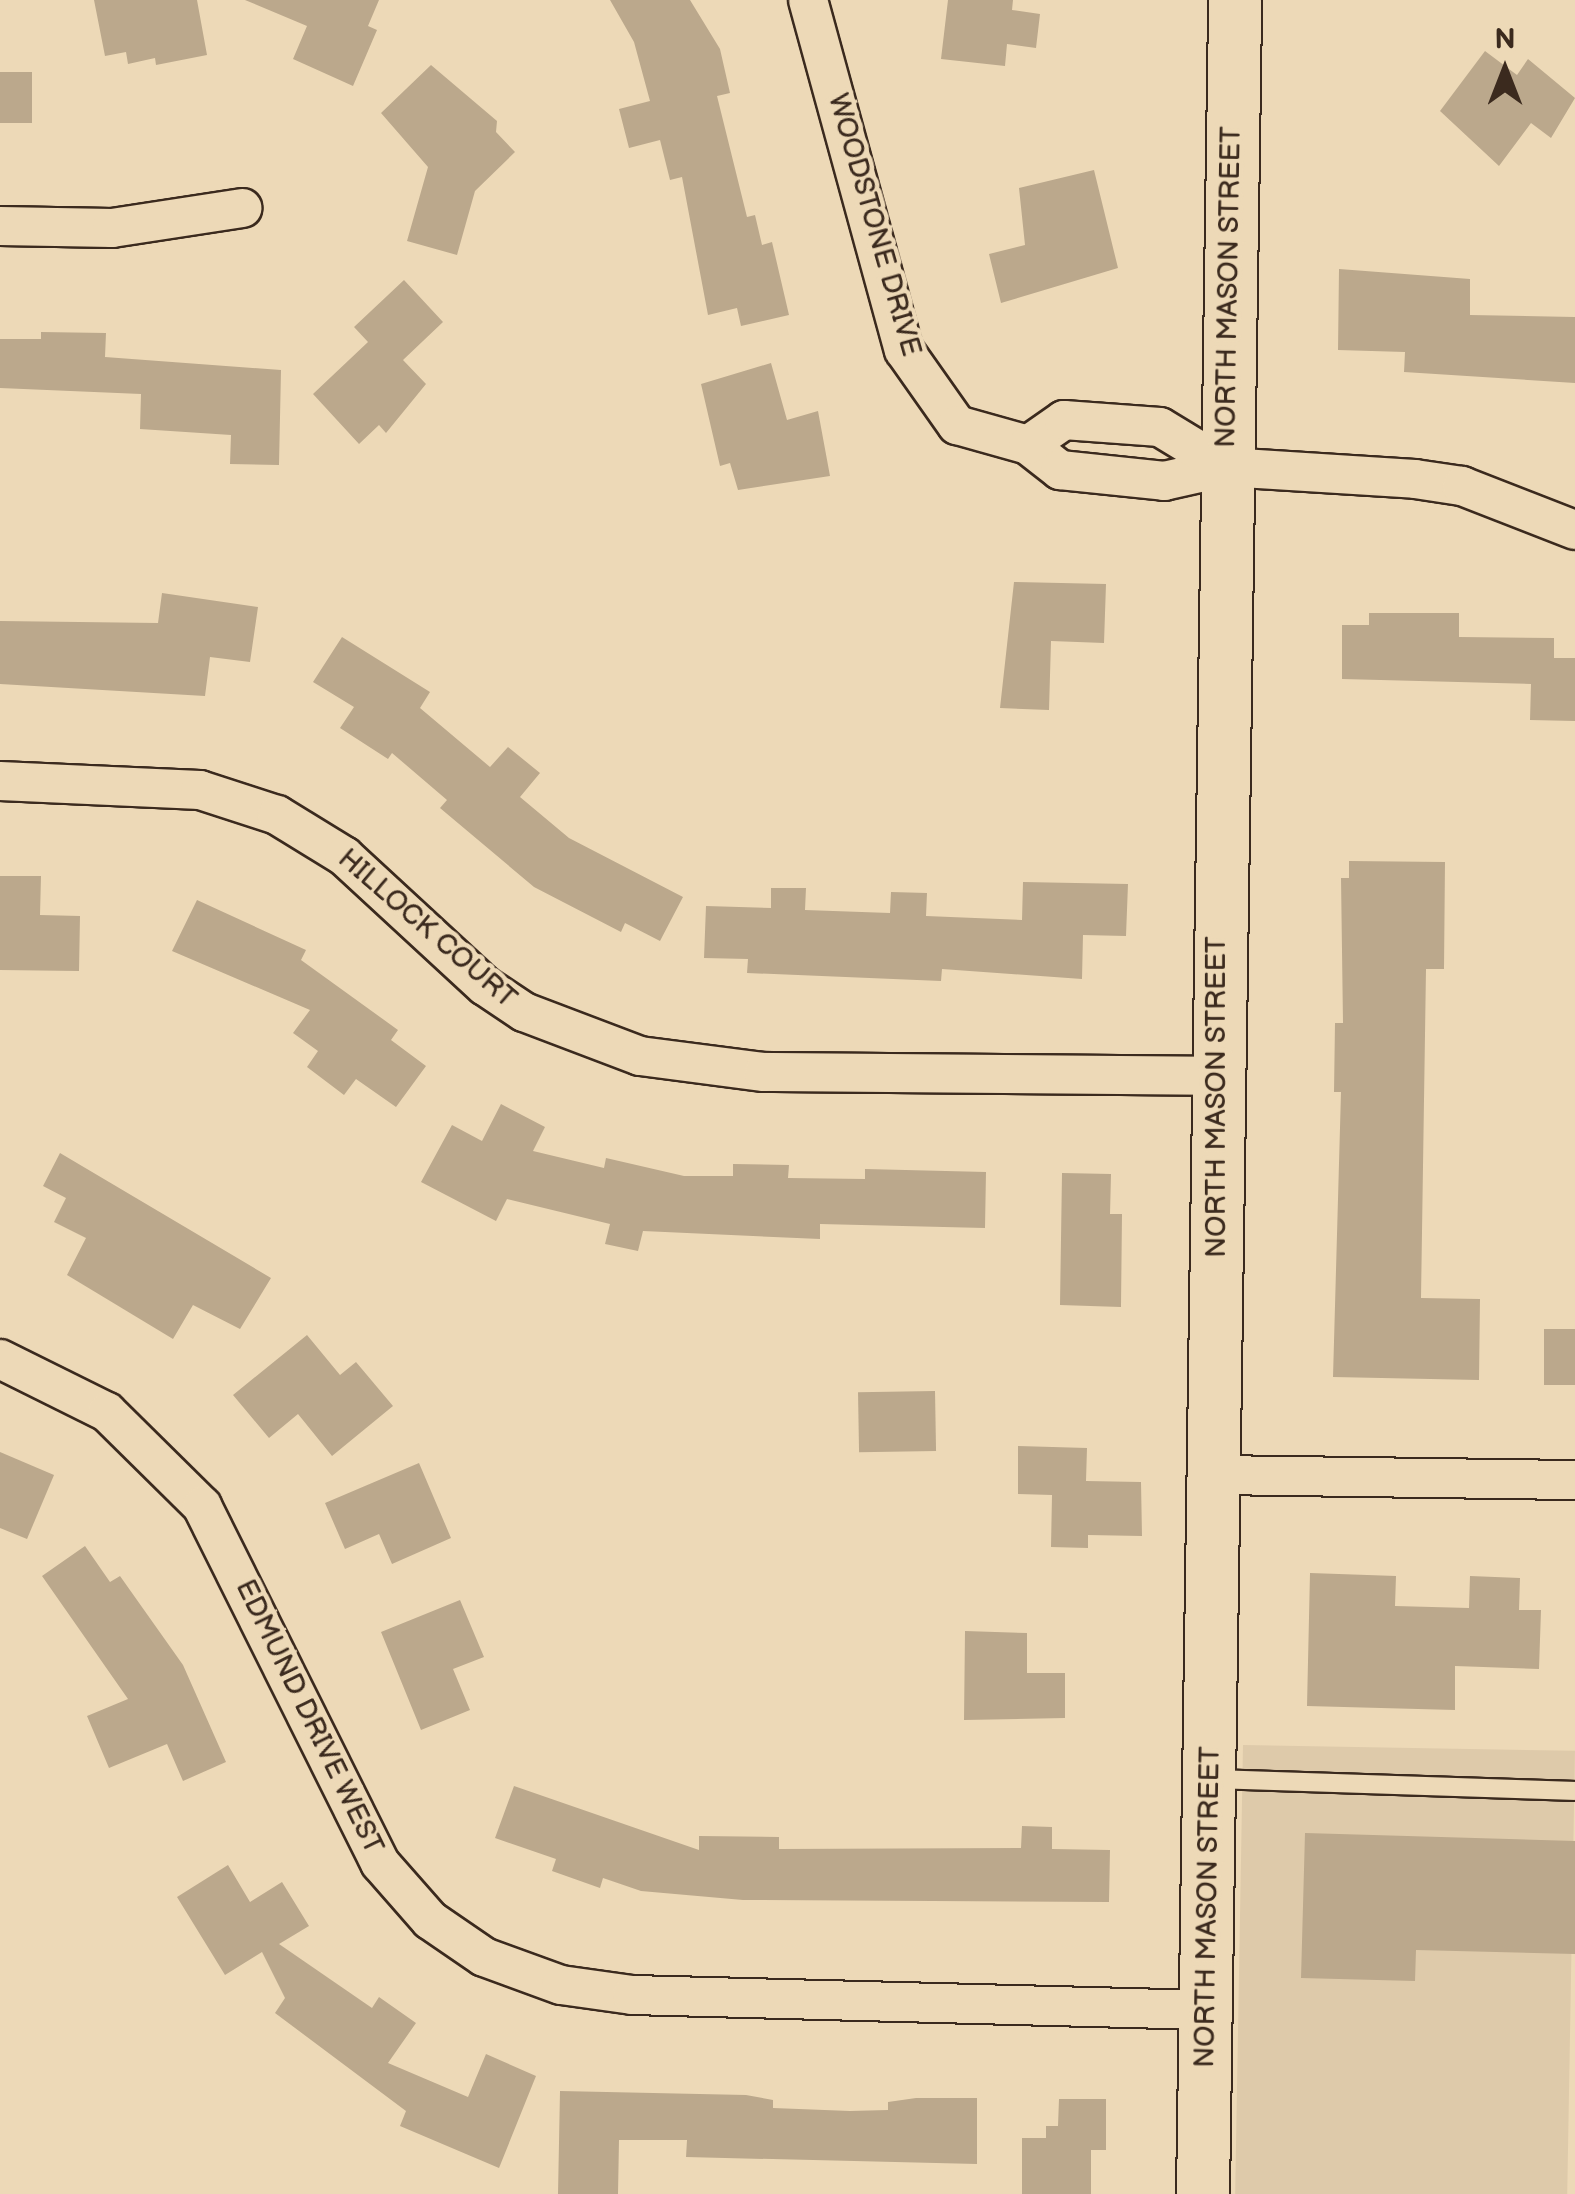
<!DOCTYPE html>
<html>
<head>
<meta charset="utf-8">
<style>
	body { margin:0 }
	#map { position:relative; width:1575px; height:2194px; overflow:hidden; background:#edd9b7; font-family:"Balsamiq Sans",sans-serif }
	div>[style] { position:absolute }
	.built>* { inset:0; background:#decaaa; transform-origin:0 0 }
	.building>* { inset:0; background:#bba88c; transform-origin:0 0 }
	.roads { filter:drop-shadow(2px 0 #3b2a1e) drop-shadow(-2px 0 #3b2a1e) drop-shadow(0 2px #3b2a1e) drop-shadow(0 -2px #3b2a1e) }
	.lane>* { height:18px; margin:-9px; padding:0 9px; transform-origin:9px; border-radius:9px; background:#edd9b7 }
	.street>* { height:38px; margin:-19px; padding:0 19px; transform-origin:19px; border-radius:19px; background:#edd9b7 }
	.secondary>* { height:52px; margin:-26px; padding:0 26px; transform-origin:26px; border-radius:26px; background:#edd9b7 }
	span { translate:-50% -50%; white-space:nowrap; text-align:center; line-height:1.15; -webkit-text-stroke:9px #edd9b7; paint-order:stroke }
	.street-label { font-size:28px; color:#3b2a1e }
	.north { position:absolute; left:1455px; top:20px; width:100px; height:100px; -webkit-text-stroke:8px #edd9b7; paint-order:stroke; rotate:0deg; font-size:28px; font-weight:700; line-height:40px; text-align:center; color:#3b2a1e }
	.north::after { content:''; display:block; margin:auto; width:35px; height:45px; background:#3b2a1e; clip-path:polygon(50% 0,100% 100%,50% 72%,0 100%) }
</style>
</head>
<body>
<div id="map">
	<div class="built">
		<div style="left:1243px;top:1745px;width:332px;height:449px;rotate:1deg"></div>
	</div>
	<div class="building">
		<div style="clip-path:polygon(94px 0,197px 0,207px 55px,156px 65px,155px 58px,128px 64px,126px 52px,105px 56px)"></div>
		<div style="clip-path:polygon(245px 0,379px 0,368px 26px,377px 30px,353px 86px,293px 59px,307px 26px)"></div>
		<div style="clip-path:polygon(610px 0,690px 0,720px 49px,730px 93px,717px 96px,747px 217px,755px 215px,762px 245px,772px 242px,789px 315px,741px 326px,737px 308px,708px 315px,682px 177px,670px 180px,660px 140px,629px 148px,619px 109px,650px 101px,634px 42px)"></div>
		<div style="clip-path:polygon(948px 0,1013px 0,1012px 10px,1040px 14px,1036px 48px,1007px 44px,1005px 66px,941px 59px)"></div>
		<div style="clip-path:polygon(1485px 51px,1517px 75px,1528px 59px,1575px 98px,1551px 138px,1531px 123px,1499px 166px,1440px 111px)"></div>
		<div style="clip-path:polygon(431px 65px,497px 121px,496px 132px,515px 152px,475px 191px,457px 255px,407px 241px,428px 167px,381px 113px)"></div>
		<div style="left:0;top:72px;width:32px;height:51px"></div>
		<div style="clip-path:polygon(1094px 170px,1118px 268px,1001px 303px,989px 254px,1025px 245px,1019px 188px)"></div>
		<div style="clip-path:polygon(1339px 269px,1470px 279px,1470px 315px,1575px 317px,1575px 383px,1404px 372px,1405px 352px,1338px 350px)"></div>
		<div style="clip-path:polygon(404px 280px,443px 322px,403px 360px,426px 384px,386px 433px,379px 425px,359px 444px,313px 394px,368px 342px,354px 327px)"></div>
		<div style="clip-path:polygon(41px 332px,106px 333px,105px 357px,281px 370px,279px 465px,230px 464px,231px 435px,140px 429px,141px 394px,0 388px,0 339px,41px 339px)"></div>
		<div style="clip-path:polygon(771px 363px,787px 420px,818px 411px,830px 476px,738px 490px,730px 463px,720px 466px,701px 384px)"></div>
		<div style="clip-path:polygon(1014px 582px,1106px 584px,1104px 643px,1051px 641px,1049px 710px,1000px 708px)"></div>
		<div style="clip-path:polygon(162px 593px,258px 607px,250px 662px,210px 657px,205px 696px,0 684px,0 621px,158px 623px)"></div>
		<div style="clip-path:polygon(1369px 613px,1459px 613px,1459px 637px,1554px 638px,1554px 658px,1575px 658px,1575px 721px,1530px 720px,1531px 684px,1342px 679px,1342px 625px,1369px 625px)"></div>
		<div style="clip-path:polygon(342px 637px,430px 692px,420px 708px,490px 767px,508px 747px,540px 773px,520px 797px,569px 838px,683px 897px,660px 941px,625px 923px,621px 932px,534px 887px,440px 808px,447px 800px,392px 753px,388px 759px,340px 728px,354px 707px,313px 682px)"></div>
		<div style="clip-path:polygon(1349px 861px,1445px 862px,1444px 969px,1426px 969px,1421px 1298px,1480px 1299px,1479px 1380px,1333px 1377px,1341px 1092px,1334px 1092px,1335px 1023px,1343px 1023px,1341px 878px,1349px 878px)"></div>
		<div style="clip-path:polygon(0 876px,41px 876px,40px 915px,80px 916px,79px 971px,0 970px)"></div>
		<div style="clip-path:polygon(1023px 882px,1128px 884px,1126px 936px,1083px 935px,1082px 979px,942px 969px,941px 981px,747px 973px,748px 959px,704px 958px,706px 906px,771px 908px,771px 888px,806px 888px,805px 910px,890px 913px,891px 892px,927px 893px,926px 916px,1022px 920px)"></div>
		<div style="clip-path:polygon(197px 900px,306px 950px,301px 960px,398px 1030px,391px 1040px,426px 1066px,396px 1107px,356px 1079px,344px 1095px,307px 1067px,318px 1051px,293px 1033px,310px 1010px,172px 951px)"></div>
		<div style="clip-path:polygon(501px 1104px,545px 1127px,533px 1151px,604px 1168px,606px 1158px,684px 1176px,733px 1176px,733px 1164px,789px 1165px,788px 1178px,865px 1179px,865px 1169px,986px 1172px,985px 1228px,820px 1224px,820px 1239px,643px 1231px,638px 1251px,605px 1244px,610px 1224px,507px 1199px,496px 1221px,421px 1182px,452px 1125px,482px 1141px)"></div>
		<div style="clip-path:polygon(60px 1153px,271px 1278px,240px 1329px,193px 1305px,173px 1339px,67px 1275px,86px 1238px,54px 1222px,66px 1198px,43px 1186px)"></div>
		<div style="clip-path:polygon(1062px 1173px,1111px 1174px,1110px 1214px,1122px 1214px,1121px 1307px,1060px 1305px)"></div>
		<div style="left:1544px;top:1329px;width:31px;height:56px"></div>
		<div style="clip-path:polygon(307px 1335px,340px 1375px,356px 1362px,393px 1406px,332px 1456px,298px 1414px,269px 1438px,233px 1395px)"></div>
		<div style="left:935px;top:1391px;width:60px;height:77px;rotate:89deg"></div>
		<div style="clip-path:polygon(1018px 1446px,1087px 1448px,1086px 1481px,1141px 1482px,1142px 1536px,1088px 1535px,1088px 1548px,1051px 1547px,1052px 1495px,1018px 1494px)"></div>
		<div style="clip-path:polygon(0 1452px,54px 1475px,27px 1539px,0 1528px)"></div>
		<div style="clip-path:polygon(419px 1463px,451px 1538px,392px 1564px,379px 1534px,345px 1549px,325px 1503px)"></div>
		<div style="clip-path:polygon(85px 1546px,110px 1582px,120px 1576px,183px 1665px,226px 1762px,183px 1781px,167px 1744px,109px 1768px,87px 1716px,128px 1699px,42px 1576px)"></div>
		<div style="clip-path:polygon(1310px 1573px,1396px 1576px,1395px 1606px,1469px 1608px,1470px 1576px,1520px 1578px,1519px 1610px,1541px 1610px,1539px 1669px,1455px 1666px,1455px 1710px,1307px 1706px)"></div>
		<div style="clip-path:polygon(460px 1600px,484px 1657px,453px 1669px,470px 1710px,421px 1730px,381px 1632px)"></div>
		<div style="clip-path:polygon(965px 1631px,1027px 1633px,1027px 1673px,1065px 1673px,1065px 1718px,964px 1720px)"></div>
		<div style="clip-path:polygon(514px 1786px,699px 1850px,699px 1836px,779px 1837px,779px 1849px,1021px 1848px,1022px 1826px,1052px 1827px,1052px 1849px,1110px 1850px,1109px 1902px,743px 1900px,641px 1891px,603px 1878px,600px 1888px,552px 1871px,556px 1859px,495px 1838px)"></div>
		<div style="clip-path:polygon(1305px 1833px,1575px 1841px,1575px 1954px,1416px 1950px,1415px 1981px,1301px 1978px)"></div>
		<div style="clip-path:polygon(228px 1865px,250px 1902px,282px 1882px,309px 1926px,279px 1944px,372px 2008px,379px 1997px,416px 2023px,388px 2063px,468px 2097px,486px 2054px,536px 2076px,499px 2168px,400px 2126px,406px 2111px,275px 2013px,285px 1998px,262px 1952px,225px 1975px,177px 1897px)"></div>
		<div style="clip-path:polygon(560px 2091px,746px 2095px,773px 2100px,773px 2108px,850px 2111px,888px 2110px,888px 2102px,916px 2098px,977px 2098px,977px 2164px,686px 2157px,687px 2140px,619px 2140px,618px 2194px,558px 2194px)"></div>
		<div style="clip-path:polygon(1059px 2099px,1106px 2099px,1106px 2150px,1091px 2150px,1091px 2194px,1022px 2194px,1022px 2138px,1046px 2138px,1046px 2126px,1058px 2126px)"></div>
	</div>
	<div class="roads">
		<div class="lane">
			<div style="left:1215px;top:1779px;width:360px;rotate:1.9deg"></div>
		</div>
		<div class="street">
			<div style="left:808px;top:0;width:363px;rotate:74.7deg"></div>
			<div style="left:904px;top:350px;width:92px;rotate:54.8deg"></div>
			<div style="left:957px;top:425px;width:74px;rotate:15.7deg"></div>
			<div style="left:1028px;top:445px;width:41px;rotate:38deg"></div>
			<div style="left:1060px;top:470px;width:105px;rotate:6deg"></div>
			<div style="left:1164px;top:481px;width:64px;rotate:-12.7deg"></div>
			<div style="left:1226px;top:467px;width:189px;rotate:3.6deg"></div>
			<div style="left:1415px;top:479px;width:48px;rotate:8.5deg"></div>
			<div style="left:1462px;top:486px;width:121px;rotate:21.3deg"></div>
			<div style="left:0;top:226px;width:112px;rotate:1deg"></div>
			<div style="left:112px;top:228px;width:132px;rotate:-8.7deg"></div>
			<div style="left:1028px;top:445px;width:44px;rotate:-34.8deg"></div>
			<div style="left:1064px;top:420px;width:96px;rotate:4.2deg"></div>
			<div style="left:1160px;top:427px;width:77px;rotate:31.2deg"></div>
			<div style="left:0;top:781px;width:200px;rotate:2.6deg"></div>
			<div style="left:200px;top:790px;width:81px;rotate:18deg"></div>
			<div style="left:277px;top:815px;width:79px;rotate:31.5deg"></div>
			<div style="left:344px;top:856px;width:192px;rotate:42.7deg"></div>
			<div style="left:485px;top:986px;width:47px;rotate:33.7deg"></div>
			<div style="left:524px;top:1012px;width:124px;rotate:20.8deg"></div>
			<div style="left:640px;top:1056px;width:125px;rotate:7.4deg"></div>
			<div style="left:764px;top:1072px;width:452px;rotate:0.5deg"></div>
			<div style="left:0;top:1359px;width:119px;rotate:26.4deg"></div>
			<div style="left:107px;top:1412px;width:134px;rotate:44.7deg"></div>
			<div style="left:202px;top:1506px;width:399px;rotate:63.5deg"></div>
			<div style="left:380px;top:1863px;width:76px;rotate:48.7deg"></div>
			<div style="left:430px;top:1920px;width:65px;rotate:34.4deg"></div>
			<div style="left:484px;top:1957px;width:82px;rotate:20deg"></div>
			<div style="left:561px;top:1985px;width:72px;rotate:8deg"></div>
			<div style="left:632px;top:1995px;width:573px;rotate:1.5deg"></div>
			<div style="left:1215px;top:1475px;width:360px;rotate:0.8deg"></div>
		</div>
		<div class="secondary">
			<div style="left:1203px;top:2194px;width:2194px;rotate:-89.16deg"></div>
		</div>
	</div>
	<div class="street-label">
		<span style="left:874px;top:225px;rotate:74deg">WOODSTONE DRIVE</span>
		<span style="left:1229px;top:287px;rotate:-89deg">NORTH MASON STREET</span>
		<span style="left:427px;top:929px;rotate:41deg">HILLOCK COURT</span>
		<span style="left:1217px;top:1097px;rotate:-90deg">NORTH MASON STREET</span>
		<span style="left:309px;top:1717px;rotate:64deg">EDMUND DRIVE WEST</span>
		<span style="left:1208px;top:1907px;rotate:-89deg">NORTH MASON STREET</span>
	</div>
	<div class="north">N</div>
</div>
</body>
</html>
